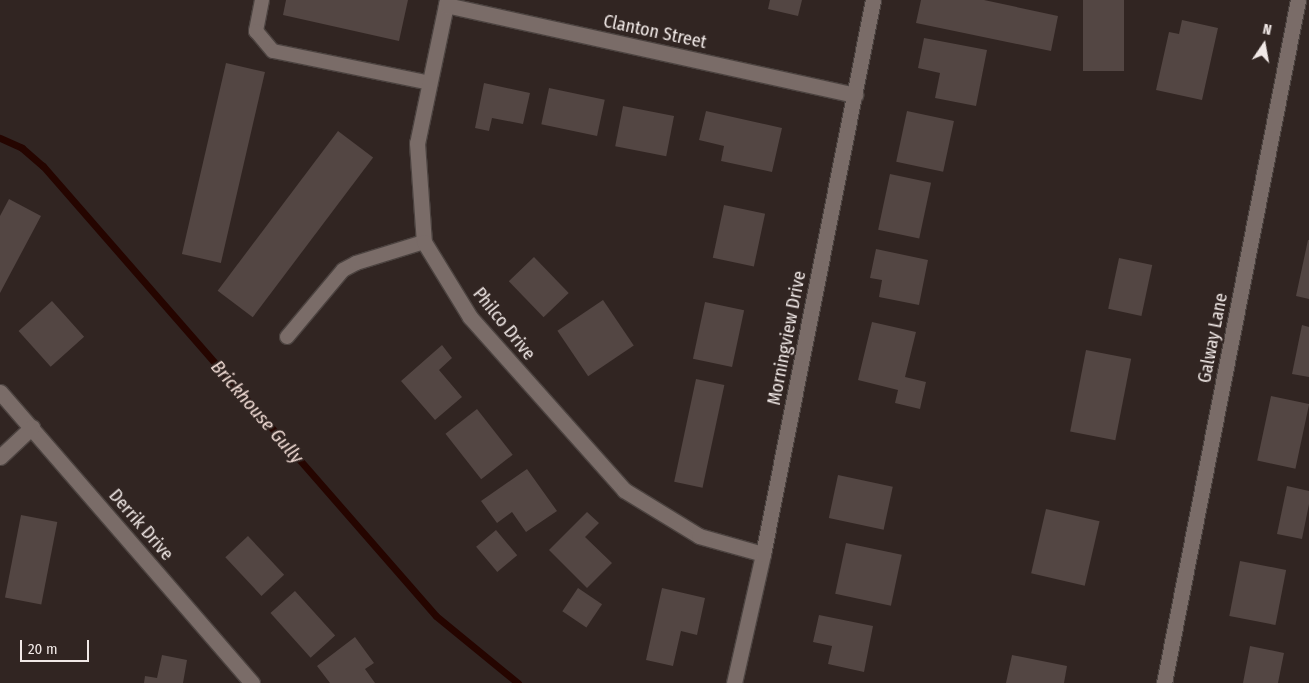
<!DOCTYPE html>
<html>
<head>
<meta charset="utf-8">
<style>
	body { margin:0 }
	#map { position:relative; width:1309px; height:683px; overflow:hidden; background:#312522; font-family:"Fira Sans Condensed",sans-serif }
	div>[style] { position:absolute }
	.stream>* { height:7px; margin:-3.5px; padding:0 3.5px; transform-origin:3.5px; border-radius:3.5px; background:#250500 }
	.building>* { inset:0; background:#534643; transform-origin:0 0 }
	.roads { filter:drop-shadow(1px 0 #4c4340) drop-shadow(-1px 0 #4c4340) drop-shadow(0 1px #4c4340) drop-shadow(0 -1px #4c4340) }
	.lane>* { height:14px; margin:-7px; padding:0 7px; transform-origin:7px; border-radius:7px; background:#7a6c68 }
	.street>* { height:15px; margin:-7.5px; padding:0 7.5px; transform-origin:7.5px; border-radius:7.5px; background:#7a6c68 }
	span { translate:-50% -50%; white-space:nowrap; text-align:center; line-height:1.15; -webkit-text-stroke:4px #312522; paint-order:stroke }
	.street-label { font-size:18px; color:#f1e9e7 }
	.water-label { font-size:19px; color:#f3ded7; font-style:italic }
	.north { position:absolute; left:1239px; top:20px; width:50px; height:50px; -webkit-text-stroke:4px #312522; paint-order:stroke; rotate:12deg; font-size:14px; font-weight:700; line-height:20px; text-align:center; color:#f1e9e7 }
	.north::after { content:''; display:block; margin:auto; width:18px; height:22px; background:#f1e9e7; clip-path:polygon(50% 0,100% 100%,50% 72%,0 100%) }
	.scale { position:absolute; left:20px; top:640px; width:69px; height:22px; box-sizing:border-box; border:2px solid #f1e9e7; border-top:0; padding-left:6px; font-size:15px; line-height:18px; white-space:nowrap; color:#f1e9e7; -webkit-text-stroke:4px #312522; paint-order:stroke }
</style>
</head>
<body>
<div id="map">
	<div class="stream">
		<div style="left:0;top:138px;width:24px;rotate:24deg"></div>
		<div style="left:22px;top:148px;width:28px;rotate:41deg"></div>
		<div style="left:43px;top:166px;width:597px;rotate:48.87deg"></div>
		<div style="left:436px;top:616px;width:106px;rotate:39.3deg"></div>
	</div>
	<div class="building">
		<div style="clip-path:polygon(286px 0,408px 0,399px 41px,283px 15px)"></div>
		<div style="clip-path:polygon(770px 0,802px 0,798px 16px,768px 9px)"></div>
		<div style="clip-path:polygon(921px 0,984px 0,1058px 16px,1051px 51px,916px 23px)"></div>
		<div style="left:1083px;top:0;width:41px;height:71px"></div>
		<div style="clip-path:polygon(1182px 20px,1218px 28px,1202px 100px,1156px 90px,1169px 32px,1179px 34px)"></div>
		<div style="clip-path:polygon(924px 38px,987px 50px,976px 106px,935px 98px,940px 73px,918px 68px)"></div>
		<div style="left:226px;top:63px;width:40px;height:196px;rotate:13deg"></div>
		<div style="clip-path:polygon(484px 83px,530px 93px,523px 124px,492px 118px,489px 131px,475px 128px)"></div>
		<div style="left:549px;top:88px;width:57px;height:37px;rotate:12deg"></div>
		<div style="left:623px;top:106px;width:52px;height:41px;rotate:11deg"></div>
		<div style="clip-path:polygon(706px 111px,782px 128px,772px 172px,721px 161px,724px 146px,699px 140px)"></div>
		<div style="left:907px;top:111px;width:48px;height:52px;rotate:12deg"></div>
		<div style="left:338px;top:131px;width:44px;height:200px;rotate:37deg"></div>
		<div style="left:890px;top:174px;width:42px;height:57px;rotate:12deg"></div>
		<div style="clip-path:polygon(9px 199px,41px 216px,0 293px,0 216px)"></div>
		<div style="left:724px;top:205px;width:42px;height:54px;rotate:12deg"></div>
		<div style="clip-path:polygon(1308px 240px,1309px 240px,1309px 299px,1296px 296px)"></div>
		<div style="clip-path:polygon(876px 249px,928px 260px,919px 305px,879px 297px,882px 280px,870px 278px)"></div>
		<div style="left:534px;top:257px;width:50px;height:35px;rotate:46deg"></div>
		<div style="left:1119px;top:258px;width:34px;height:52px;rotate:12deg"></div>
		<div style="left:603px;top:300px;width:55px;height:55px;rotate:56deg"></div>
		<div style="left:52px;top:301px;width:48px;height:45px;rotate:48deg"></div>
		<div style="left:705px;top:302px;width:40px;height:58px;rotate:12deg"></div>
		<div style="clip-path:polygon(872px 322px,916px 332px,905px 377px,926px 382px,920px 409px,895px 403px,898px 390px,858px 380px)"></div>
		<div style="clip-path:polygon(1302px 325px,1309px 327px,1309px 377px,1292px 374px)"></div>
		<div style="clip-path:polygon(442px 345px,452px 358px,439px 370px,462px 397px,435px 420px,401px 381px)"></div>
		<div style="left:1086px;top:350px;width:46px;height:83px;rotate:11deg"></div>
		<div style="left:696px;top:379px;width:29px;height:105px;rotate:12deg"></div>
		<div style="left:1271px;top:396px;width:39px;height:66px;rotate:12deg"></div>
		<div style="left:477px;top:409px;width:58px;height:40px;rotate:52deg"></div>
		<div style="clip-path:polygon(527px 469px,557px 511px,526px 532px,512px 512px,497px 523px,481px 501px)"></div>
		<div style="left:838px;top:475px;width:56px;height:44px;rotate:12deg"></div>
		<div style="clip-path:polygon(1287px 486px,1309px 491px,1309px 504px,1302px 539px,1277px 534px)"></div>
		<div style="left:1046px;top:509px;width:55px;height:66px;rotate:13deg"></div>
		<div style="clip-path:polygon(587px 512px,599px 523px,585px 537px,612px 563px,587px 588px,549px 550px)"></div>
		<div style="left:21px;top:515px;width:37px;height:84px;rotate:11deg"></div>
		<div style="left:496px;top:530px;width:33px;height:26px;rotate:50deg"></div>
		<div style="left:248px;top:536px;width:53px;height:31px;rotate:47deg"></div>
		<div style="left:846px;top:543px;width:57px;height:52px;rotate:12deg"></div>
		<div style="left:1240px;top:561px;width:47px;height:56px;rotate:11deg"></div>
		<div style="left:578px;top:588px;width:29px;height:28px;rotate:34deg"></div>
		<div style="clip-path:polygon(662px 588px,705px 598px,697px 635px,681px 631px,673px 666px,646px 660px)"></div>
		<div style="left:295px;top:591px;width:60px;height:33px;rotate:48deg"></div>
		<div style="clip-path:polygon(819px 615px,873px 626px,864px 672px,828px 664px,832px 646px,813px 642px)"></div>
		<div style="clip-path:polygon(355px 637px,374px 663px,365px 669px,375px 683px,330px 683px,317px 666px)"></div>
		<div style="clip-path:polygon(1250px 646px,1284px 653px,1278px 683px,1243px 683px)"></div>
		<div style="clip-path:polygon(162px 655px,187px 660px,183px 683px,144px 683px,145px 676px,157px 678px)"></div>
		<div style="clip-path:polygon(1012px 655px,1067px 666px,1064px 683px,1006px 683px)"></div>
	</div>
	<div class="roads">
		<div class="lane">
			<div style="left:262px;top:0;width:32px;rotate:101deg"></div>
			<div style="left:256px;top:31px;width:26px;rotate:50deg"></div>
			<div style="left:273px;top:51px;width:160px;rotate:11.5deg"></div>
			<div style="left:287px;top:337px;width:87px;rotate:-50.1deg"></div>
			<div style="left:343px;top:270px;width:15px;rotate:-28deg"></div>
			<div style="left:356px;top:263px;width:71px;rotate:-17.2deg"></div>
		</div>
		<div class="street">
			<div style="left:447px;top:0;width:146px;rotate:101.8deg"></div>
			<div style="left:417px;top:143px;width:99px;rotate:86deg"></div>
			<div style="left:424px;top:242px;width:88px;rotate:58.5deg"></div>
			<div style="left:470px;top:317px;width:232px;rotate:48.3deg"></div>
			<div style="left:624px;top:490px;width:88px;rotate:31.5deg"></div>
			<div style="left:699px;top:536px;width:66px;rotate:15.7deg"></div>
			<div style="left:446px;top:5px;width:419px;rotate:12.4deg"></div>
			<div style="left:0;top:392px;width:385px;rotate:49.1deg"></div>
			<div style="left:0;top:457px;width:44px;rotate:-43.2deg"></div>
			<div style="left:734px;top:683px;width:132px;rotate:-77.3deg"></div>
			<div style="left:763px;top:554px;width:565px;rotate:-78.77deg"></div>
			<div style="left:1164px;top:683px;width:696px;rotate:-78.9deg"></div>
		</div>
	</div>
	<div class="street-label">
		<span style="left:655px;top:32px;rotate:12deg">Clanton Street</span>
		<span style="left:504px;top:324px;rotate:51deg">Philco Drive</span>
		<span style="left:787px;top:338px;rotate:-79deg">Morningview Drive</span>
		<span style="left:1213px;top:338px;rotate:-79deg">Galway Lane</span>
		<span style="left:141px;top:525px;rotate:49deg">Derrik Drive</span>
	</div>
	<div class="water-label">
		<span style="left:257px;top:412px;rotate:49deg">Brickhouse Gully</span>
	</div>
	<div class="north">N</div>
	<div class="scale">20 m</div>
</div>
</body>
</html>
